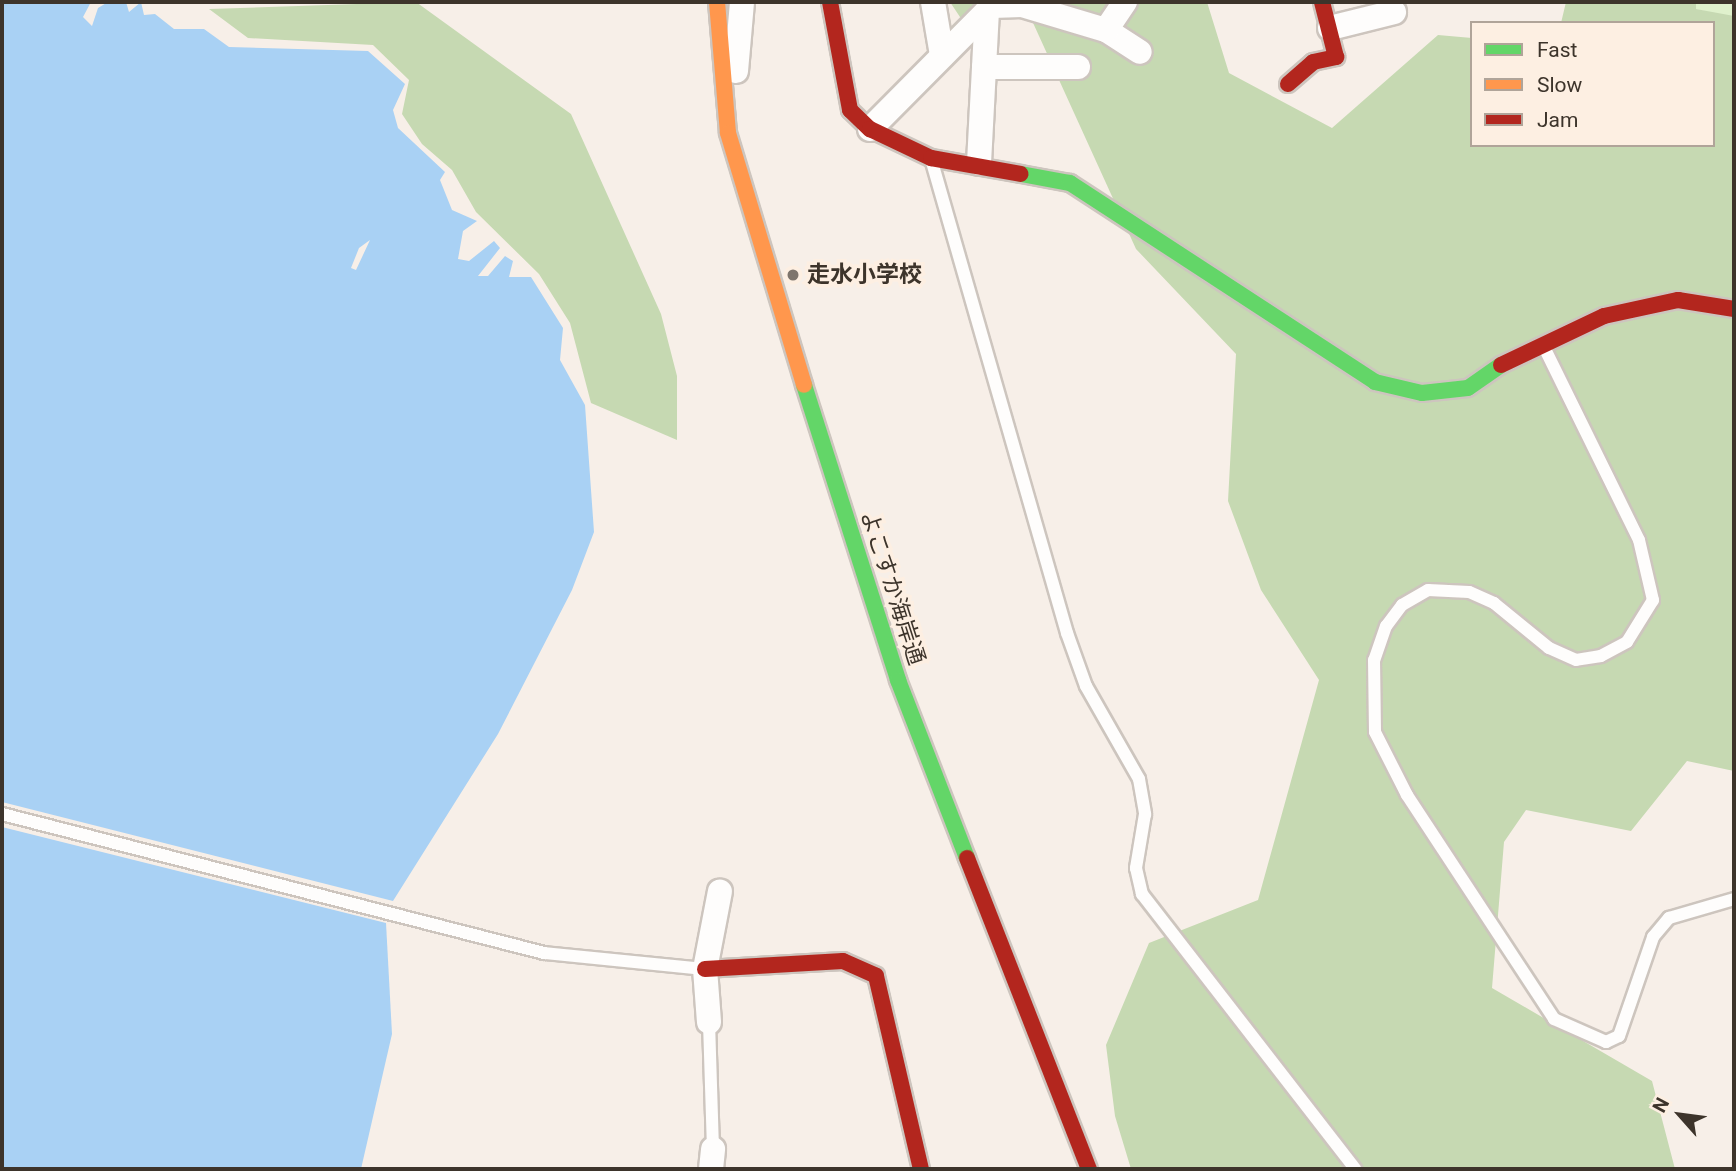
<!DOCTYPE html>
<html>
<head>
<meta charset="utf-8">
<style>
	body { margin:0 }
	#map { position:relative; width:1736px; height:1171px; overflow:hidden; background:#f7efe8; font-family:Roboto,"Noto Sans JP",sans-serif }
	div>[style] { position:absolute }
	.green>* { inset:0; background:#dff1cc }
	.forest>* { inset:0; background:#c6d9b2 }
	.water>* { inset:0; background:#a9d1f4 }
	.roads { filter:drop-shadow(2px 0 #cdc5be) drop-shadow(-2px 0 #cdc5be) drop-shadow(0 2px #cdc5be) drop-shadow(0 -2px #cdc5be) }
	.lane>* { height:12px; margin:-6px; padding:0 6px; transform-origin:6px; border-radius:6px; background:#fefdfc }
	.street>* { height:24px; margin:-12px; padding:0 12px; transform-origin:12px; border-radius:12px; background:#fefdfc }
	.fast>* { height:16px; margin:-8px; padding:0 8px; transform-origin:8px; border-radius:8px; background:#63d668 }
	.slow>* { height:16px; margin:-8px; padding:0 8px; transform-origin:8px; border-radius:8px; background:#ff974d }
	.jam>* { height:16px; margin:-8px; padding:0 8px; transform-origin:8px; border-radius:8px; background:#b3261e }
	.dots>* { width:19px; height:19px; translate:-50% -50%; box-sizing:border-box; border:4px solid #fdefe2; border-radius:50% }
	span { translate:-50% -50%; white-space:nowrap; text-align:center; line-height:1.15; -webkit-text-stroke:7px #fdefe2; paint-order:stroke }
	.poi-label { font-size:23px; color:#3d342b; font-weight:700 }
	.left { translate:0 -50%; text-align:left }
	.street-label { font-size:23px; color:#3d342b }
	.frame { position:absolute; inset:0; border:4px solid #3d342b; pointer-events:none }
	.legend { position:absolute; left:1470px; top:21px; width:245px; height:126px; box-sizing:border-box; background:#fdefe2; border:2px solid #b0a499; margin:0; padding:9px 12px; list-style:none; font-size:21px; color:#3d342b }
	.legend li { display:flex; align-items:center; gap:14px; height:35px }
	.legend b { width:35px; border:2px solid #b0a499 }
	.north { position:absolute; left:1645px; top:1080px; width:70px; height:70px; -webkit-text-stroke:5px #fdefe2; paint-order:stroke; rotate:298deg; font-size:19px; font-weight:700; line-height:28px; text-align:center; color:#3d342b }
	.north::after { content:''; display:block; margin:auto; width:24px; height:32px; background:#3d342b; clip-path:polygon(50% 0,100% 100%,50% 72%,0 100%) }
</style>
</head>
<body>
<div id="map">
	<div class="green">
		<div style="clip-path:polygon(1696px 2px,1734px 2px,1734px 18px,1696px 9px)"></div>
	</div>
	<div class="forest">
		<div style="clip-path:polygon(416px 2px,571px 114px,661px 314px,677px 376px,677px 440px,591px 403px,570px 323px,539px 274px,476px 212px,452px 170px,422px 144px,402px 114px,409px 80px,373px 45px,248px 38px,209px 9px)"></div>
		<div style="clip-path:polygon(950px 2px,1207px 2px,1229px 73px,1332px 128px,1438px 35px,1472px 38px,1472px 145px,1713px 145px,1713px 23px,1561px 23px,1566px 2px,1696px 2px,1696px 9px,1734px 16px,1734px 771px,1687px 761px,1631px 831px,1526px 810px,1504px 842px,1492px 988px,1652px 1081px,1675px 1169px,1131px 1169px,1115px 1116px,1106px 1045px,1149px 943px,1258px 900px,1319px 680px,1261px 590px,1228px 501px,1236px 354px,1136px 249px,1029px 14px,960px 17px)"></div>
	</div>
	<div class="water">
		<div style="clip-path:polygon(evenodd,2px 2px,91px 2px,83px 17px,92px 26px,98px 8px,108px 2px,126px 2px,129px 12px,141px 2px,144px 15px,155px 14px,174px 29px,204px 29px,229px 47px,368px 51px,405px 84px,393px 110px,398px 128px,445px 172px,440px 180px,452px 210px,477px 221px,463px 231px,458px 259px,469px 261px,494px 241px,500px 248px,478px 276px,488px 276px,505px 256px,513px 261px,509px 277px,531px 277px,563px 328px,560px 360px,585px 405px,594px 532px,572px 590px,498px 734px,393px 901px,2px 802px,2px 2px,370px 240px,356px 270px,351px 268px,359px 248px,370px 240px)"></div>
		<div style="clip-path:polygon(2px 827px,386px 923px,392px 1034px,361px 1169px,2px 1169px)"></div>
	</div>
	<div class="roads">
		<div class="lane">
			<div style="left:932px;top:162px;width:490px;rotate:74deg"></div>
			<div style="left:1067px;top:633px;width:56px;rotate:70.3deg"></div>
			<div style="left:1086px;top:686px;width:107px;rotate:60.3deg"></div>
			<div style="left:1139px;top:779px;width:36px;rotate:80deg"></div>
			<div style="left:1145px;top:814px;width:55px;rotate:99.5deg"></div>
			<div style="left:1136px;top:868px;width:27px;rotate:77deg"></div>
			<div style="left:1142px;top:894px;width:348px;rotate:52.2deg"></div>
			<div style="left:1544px;top:347px;width:215px;rotate:63.8deg"></div>
			<div style="left:1639px;top:540px;width:62px;rotate:76.9deg"></div>
			<div style="left:1653px;top:600px;width:49px;rotate:121.8deg"></div>
			<div style="left:1627px;top:642px;width:30px;rotate:152deg"></div>
			<div style="left:1601px;top:656px;width:25px;rotate:171deg"></div>
			<div style="left:1576px;top:660px;width:30px;rotate:-156deg"></div>
			<div style="left:1549px;top:648px;width:71px;rotate:-140.7deg"></div>
			<div style="left:1494px;top:603px;width:27px;rotate:-156deg"></div>
			<div style="left:1469px;top:592px;width:41px;rotate:-177.2deg"></div>
			<div style="left:1428px;top:590px;width:30px;rotate:150deg"></div>
			<div style="left:1402px;top:605px;width:26px;rotate:127deg"></div>
			<div style="left:1386px;top:626px;width:36px;rotate:109deg"></div>
			<div style="left:1374px;top:660px;width:72px;rotate:89.2deg"></div>
			<div style="left:1375px;top:732px;width:71px;rotate:63.1deg"></div>
			<div style="left:1407px;top:795px;width:268px;rotate:56.7deg"></div>
			<div style="left:1554px;top:1019px;width:57px;rotate:23.9deg"></div>
			<div style="left:1606px;top:1042px;width:14px;rotate:-25deg"></div>
			<div style="left:1619px;top:1036px;width:105px;rotate:-71deg"></div>
			<div style="left:1653px;top:937px;width:25px;rotate:-50deg"></div>
			<div style="left:1669px;top:918px;width:68px;rotate:-16.3deg"></div>
			<div style="left:2px;top:814px;width:560px;rotate:14.38deg"></div>
			<div style="left:544px;top:953px;width:160px;rotate:5.7deg"></div>
			<div style="left:709px;top:1022px;width:127px;rotate:88.2deg"></div>
		</div>
		<div class="street">
			<div style="left:933px;top:2px;width:54px;rotate:80.4deg"></div>
			<div style="left:1330px;top:28px;width:66px;rotate:-14deg"></div>
			<div style="left:1106px;top:30px;width:40px;rotate:32.9deg"></div>
			<div style="left:984px;top:67px;width:94px"></div>
			<div style="left:736px;top:71px;width:69px;rotate:-85deg"></div>
			<div style="left:870px;top:129px;width:173px;rotate:-45.2deg"></div>
			<div style="left:992px;top:6px;width:30px;rotate:-2deg"></div>
			<div style="left:1022px;top:5px;width:88px;rotate:16.6deg"></div>
			<div style="left:1106px;top:30px;width:34px;rotate:-56deg"></div>
			<div style="left:979px;top:163px;width:152px;rotate:-87deg"></div>
			<div style="left:709px;top:1022px;width:53px;rotate:-94.3deg"></div>
			<div style="left:705px;top:969px;width:79px;rotate:-79.1deg"></div>
			<div style="left:711px;top:1169px;width:20px;rotate:-84deg"></div>
		</div>
		<div class="fast">
			<div style="left:1021px;top:174px;width:50px;rotate:10.4deg"></div>
			<div style="left:1070px;top:183px;width:364px;rotate:33.1deg"></div>
			<div style="left:1375px;top:382px;width:48px;rotate:13.2deg"></div>
			<div style="left:1422px;top:393px;width:46px;rotate:-6.2deg"></div>
			<div style="left:1468px;top:388px;width:40px;rotate:-34.9deg"></div>
			<div style="left:804px;top:385px;width:310px;rotate:72.3deg"></div>
			<div style="left:898px;top:680px;width:191px;rotate:68.8deg"></div>
		</div>
		<div class="slow">
			<div style="left:717px;top:2px;width:131px;rotate:85.2deg"></div>
			<div style="left:728px;top:133px;width:263px;rotate:73.2deg"></div>
		</div>
		<div class="jam">
			<div style="left:830px;top:2px;width:110px;rotate:79.5deg"></div>
			<div style="left:850px;top:110px;width:28px;rotate:44deg"></div>
			<div style="left:870px;top:129px;width:68px;rotate:25.4deg"></div>
			<div style="left:931px;top:158px;width:91px;rotate:10.1deg"></div>
			<div style="left:1288px;top:84px;width:33px;rotate:-41deg"></div>
			<div style="left:1313px;top:62px;width:24px;rotate:-12deg"></div>
			<div style="left:1336px;top:57px;width:57px;rotate:-104.3deg"></div>
			<div style="left:1501px;top:365px;width:114px;rotate:-25.4deg"></div>
			<div style="left:1604px;top:316px;width:76px;rotate:-12.2deg"></div>
			<div style="left:1678px;top:300px;width:57px;rotate:9.1deg"></div>
			<div style="left:967px;top:858px;width:334px;rotate:68.6deg"></div>
			<div style="left:705px;top:969px;width:138px;rotate:-3.3deg"></div>
			<div style="left:843px;top:961px;width:36px;rotate:24deg"></div>
			<div style="left:876px;top:976px;width:198px;rotate:76.9deg"></div>
		</div>
	</div>
	<div class="dots">
		<div style="left:793px;top:275px;background:#7e756d"></div>
	</div>
	<div class="poi-label">
		<span class="left" style="left:807px;top:275px">走水小学校</span>
	</div>
	<div class="street-label">
		<span style="left:892px;top:588px;rotate:72deg">よこすか海岸通</span>
	</div>
	<div class="frame"></div>
	<ul class="legend">
	<li><b style="height:9px;background:#63d668"></b>Fast</li>
	<li><b style="height:9px;background:#ff974d"></b>Slow</li>
	<li><b style="height:9px;background:#b3261e"></b>Jam</li>
	</ul>
	<div class="north">N</div>
</div>
</body>
</html>
